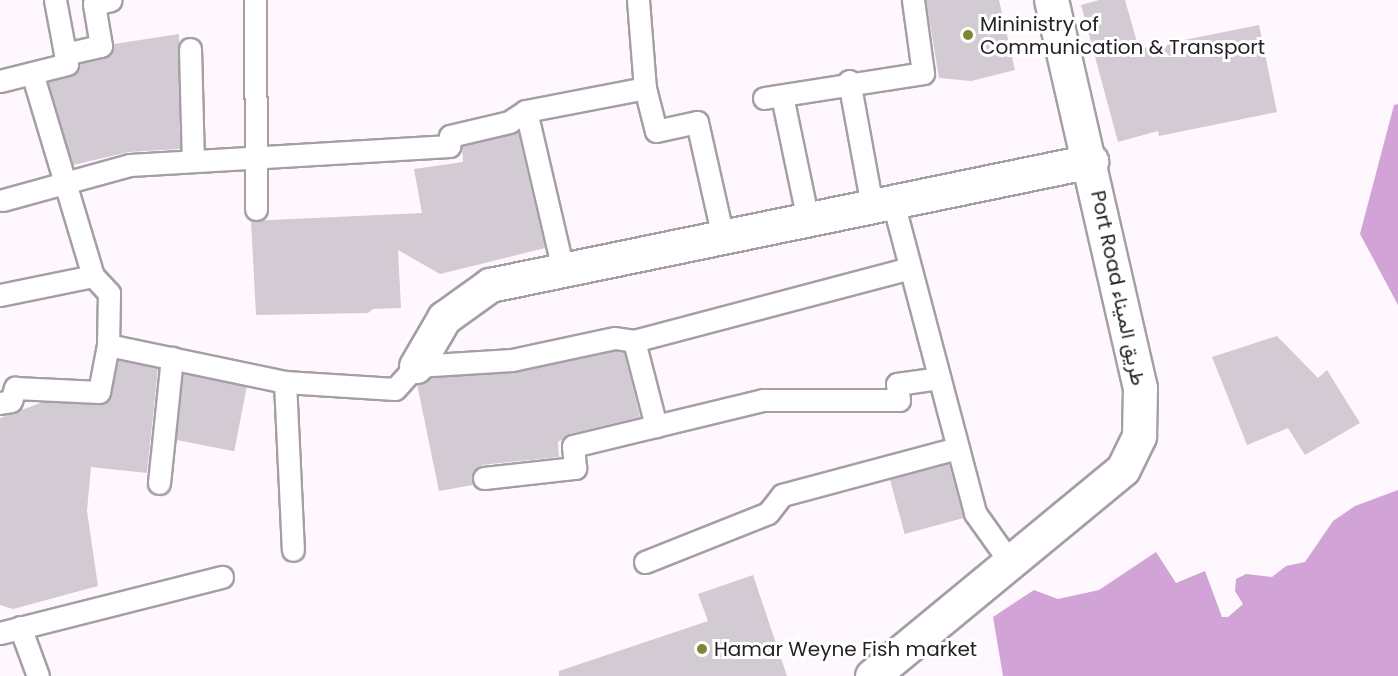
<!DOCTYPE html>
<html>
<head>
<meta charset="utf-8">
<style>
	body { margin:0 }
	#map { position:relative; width:1398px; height:676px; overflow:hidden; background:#fef7fe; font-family:Poppins,Vazirmatn,sans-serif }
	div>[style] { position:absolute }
	.water>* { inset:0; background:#d2a3d7 }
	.building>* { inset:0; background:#d3cbd4; transform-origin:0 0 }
	.roads { filter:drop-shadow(2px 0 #a69ea7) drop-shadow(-2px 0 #a69ea7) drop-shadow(0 2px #a69ea7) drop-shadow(0 -2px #a69ea7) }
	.service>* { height:21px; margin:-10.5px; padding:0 10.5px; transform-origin:10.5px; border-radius:10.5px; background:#fff }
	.minor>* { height:33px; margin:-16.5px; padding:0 16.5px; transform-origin:16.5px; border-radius:16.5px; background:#fff }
	.secondary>* { height:33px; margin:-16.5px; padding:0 16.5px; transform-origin:16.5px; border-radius:16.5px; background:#fff }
	.dots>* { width:16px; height:16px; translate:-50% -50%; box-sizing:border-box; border:3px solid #fff; border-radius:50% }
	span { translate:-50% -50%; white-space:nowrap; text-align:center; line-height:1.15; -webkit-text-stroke:6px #fff; paint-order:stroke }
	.poi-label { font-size:20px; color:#252225 }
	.left { translate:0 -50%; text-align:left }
	.street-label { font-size:20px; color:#252225 }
</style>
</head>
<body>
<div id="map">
	<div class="water">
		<div style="clip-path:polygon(1398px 104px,1398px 305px,1360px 234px,1394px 105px)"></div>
		<div style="clip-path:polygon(1398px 490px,1398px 676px,1003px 676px,993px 617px,1034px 590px,1058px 599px,1099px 590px,1156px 552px,1176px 583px,1205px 571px,1222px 617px,1228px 617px,1243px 604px,1235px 591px,1236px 579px,1246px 574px,1272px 577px,1286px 566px,1305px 562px,1333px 521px,1355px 506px)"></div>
	</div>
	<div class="building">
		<div style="clip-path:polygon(926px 0,999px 0,1015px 70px,971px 81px,939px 78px)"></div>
		<div style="clip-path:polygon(1099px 0,1125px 0,1139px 49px,1259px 25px,1277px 112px,1159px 136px,1158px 131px,1118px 142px,1081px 5px)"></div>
		<div style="clip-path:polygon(179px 34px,180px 149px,129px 152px,73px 165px,48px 82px,75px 74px,79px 64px,109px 56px,114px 44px)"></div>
		<div style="clip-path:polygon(518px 132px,545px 248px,440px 274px,398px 250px,401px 308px,373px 309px,368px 313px,256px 315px,251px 221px,422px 213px,414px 169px,463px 162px,462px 146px)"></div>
		<div style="clip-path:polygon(1277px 336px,1318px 378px,1327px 370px,1360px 423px,1305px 455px,1288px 428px,1247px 445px,1212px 357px)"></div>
		<div style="clip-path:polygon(615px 351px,624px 352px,640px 417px,570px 434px,558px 442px,559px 457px,482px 465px,473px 472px,473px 485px,439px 491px,417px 384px,430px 378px,514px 372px)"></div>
		<div style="clip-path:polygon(118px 360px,158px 368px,147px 473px,91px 467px,87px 511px,98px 586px,13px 609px,0 605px,0 418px,43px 402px,105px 403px,112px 394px)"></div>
		<div style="left:183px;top:374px;width:65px;height:66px;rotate:11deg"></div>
		<div style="left:949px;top:464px;width:56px;height:61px;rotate:75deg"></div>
		<div style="clip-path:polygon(753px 575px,787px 676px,559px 676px,559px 671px,708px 621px,698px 594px)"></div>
	</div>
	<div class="roads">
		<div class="service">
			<div style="left:255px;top:0;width:209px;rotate:89.7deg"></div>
			<div style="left:638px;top:0;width:88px;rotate:85.5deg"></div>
			<div style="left:645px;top:88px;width:44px;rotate:75.7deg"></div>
			<div style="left:656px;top:131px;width:42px;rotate:-12.4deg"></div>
			<div style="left:697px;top:122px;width:118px;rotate:77.3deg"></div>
			<div style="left:190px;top:49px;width:111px;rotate:88.5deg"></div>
			<div style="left:65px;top:54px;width:37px;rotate:-13deg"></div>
			<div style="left:101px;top:46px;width:43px;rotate:-99.5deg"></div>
			<div style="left:94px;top:4px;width:17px;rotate:-13deg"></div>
			<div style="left:0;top:81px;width:69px;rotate:-14.2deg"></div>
			<div style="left:67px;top:64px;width:65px;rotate:-100.6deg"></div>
			<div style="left:849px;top:81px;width:127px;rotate:79.6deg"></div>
			<div style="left:782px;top:96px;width:127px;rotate:78.2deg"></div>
			<div style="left:764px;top:98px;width:161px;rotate:-8.9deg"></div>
			<div style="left:923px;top:73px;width:74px;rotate:-97.8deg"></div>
			<div style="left:526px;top:111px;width:163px;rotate:76.9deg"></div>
			<div style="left:3px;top:200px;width:132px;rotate:-15.4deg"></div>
			<div style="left:130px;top:165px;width:320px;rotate:-3.4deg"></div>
			<div style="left:449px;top:146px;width:10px;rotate:-84deg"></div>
			<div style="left:450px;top:136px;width:61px;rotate:-13.3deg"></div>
			<div style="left:509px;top:122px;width:20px;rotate:-33deg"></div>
			<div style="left:526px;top:111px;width:121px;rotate:-10.9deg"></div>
			<div style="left:893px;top:202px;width:322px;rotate:75.2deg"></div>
			<div style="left:975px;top:513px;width:64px;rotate:54.6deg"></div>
			<div style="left:0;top:295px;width:95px;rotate:-11.5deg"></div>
			<div style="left:634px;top:341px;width:88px;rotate:75.5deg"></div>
			<div style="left:108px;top:345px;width:181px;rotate:11.8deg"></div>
			<div style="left:285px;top:382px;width:110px;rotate:3.6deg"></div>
			<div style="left:395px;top:389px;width:31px;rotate:-48deg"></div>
			<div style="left:416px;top:366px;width:96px;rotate:-3.6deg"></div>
			<div style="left:512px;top:360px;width:105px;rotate:-12.1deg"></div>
			<div style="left:615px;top:338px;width:19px;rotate:9deg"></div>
			<div style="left:634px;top:341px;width:285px;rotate:-14.8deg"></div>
			<div style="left:285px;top:382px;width:168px;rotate:87.3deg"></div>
			<div style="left:0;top:403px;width:11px;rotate:-10deg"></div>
			<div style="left:11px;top:401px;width:14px;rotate:-73deg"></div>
			<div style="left:15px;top:388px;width:84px;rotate:2.7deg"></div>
			<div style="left:99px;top:392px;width:48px;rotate:-79.2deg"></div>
			<div style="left:108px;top:345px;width:52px;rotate:-88.9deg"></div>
			<div style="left:109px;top:293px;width:23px;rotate:-133deg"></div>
			<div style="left:93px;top:276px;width:212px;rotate:-106.7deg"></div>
			<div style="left:484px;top:478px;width:92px;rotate:-6.3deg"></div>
			<div style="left:575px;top:468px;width:22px;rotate:-95deg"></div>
			<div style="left:573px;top:446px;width:195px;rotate:-13.6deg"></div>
			<div style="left:763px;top:400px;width:136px"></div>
			<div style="left:899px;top:400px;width:16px;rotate:-97deg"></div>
			<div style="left:897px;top:384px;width:42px;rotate:-8.1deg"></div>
			<div style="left:159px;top:483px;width:126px;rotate:-84.1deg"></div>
			<div style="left:645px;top:562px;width:132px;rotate:-21.7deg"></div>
			<div style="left:768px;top:513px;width:23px;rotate:-52deg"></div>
			<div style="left:782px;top:495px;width:182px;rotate:-15deg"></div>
			<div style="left:20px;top:627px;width:52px;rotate:69.8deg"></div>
			<div style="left:0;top:633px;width:229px;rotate:-14.2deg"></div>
		</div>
		<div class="minor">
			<div style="left:416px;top:366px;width:56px;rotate:-59.7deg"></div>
			<div style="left:444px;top:318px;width:57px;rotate:-35.7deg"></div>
			<div style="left:490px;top:285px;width:614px;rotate:-11.66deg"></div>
		</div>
		<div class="secondary">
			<div style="left:872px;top:676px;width:325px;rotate:-39.5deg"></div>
			<div style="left:1123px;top:469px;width:37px;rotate:-64deg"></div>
			<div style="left:1139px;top:436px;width:48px;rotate:-88.8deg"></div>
			<div style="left:1140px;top:388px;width:398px;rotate:-102.9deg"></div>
		</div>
	</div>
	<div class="dots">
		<div style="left:968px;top:35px;background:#7f8631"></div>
		<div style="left:702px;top:649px;background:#7f8631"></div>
	</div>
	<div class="poi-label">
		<span class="left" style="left:980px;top:36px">Mininistry of<br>Communication &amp; Transport</span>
		<span class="left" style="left:714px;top:649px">Hamar Weyne Fish market</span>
	</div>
	<div class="street-label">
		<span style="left:1118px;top:288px;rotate:78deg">Port Road طريق الميناء</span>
	</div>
</div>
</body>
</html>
